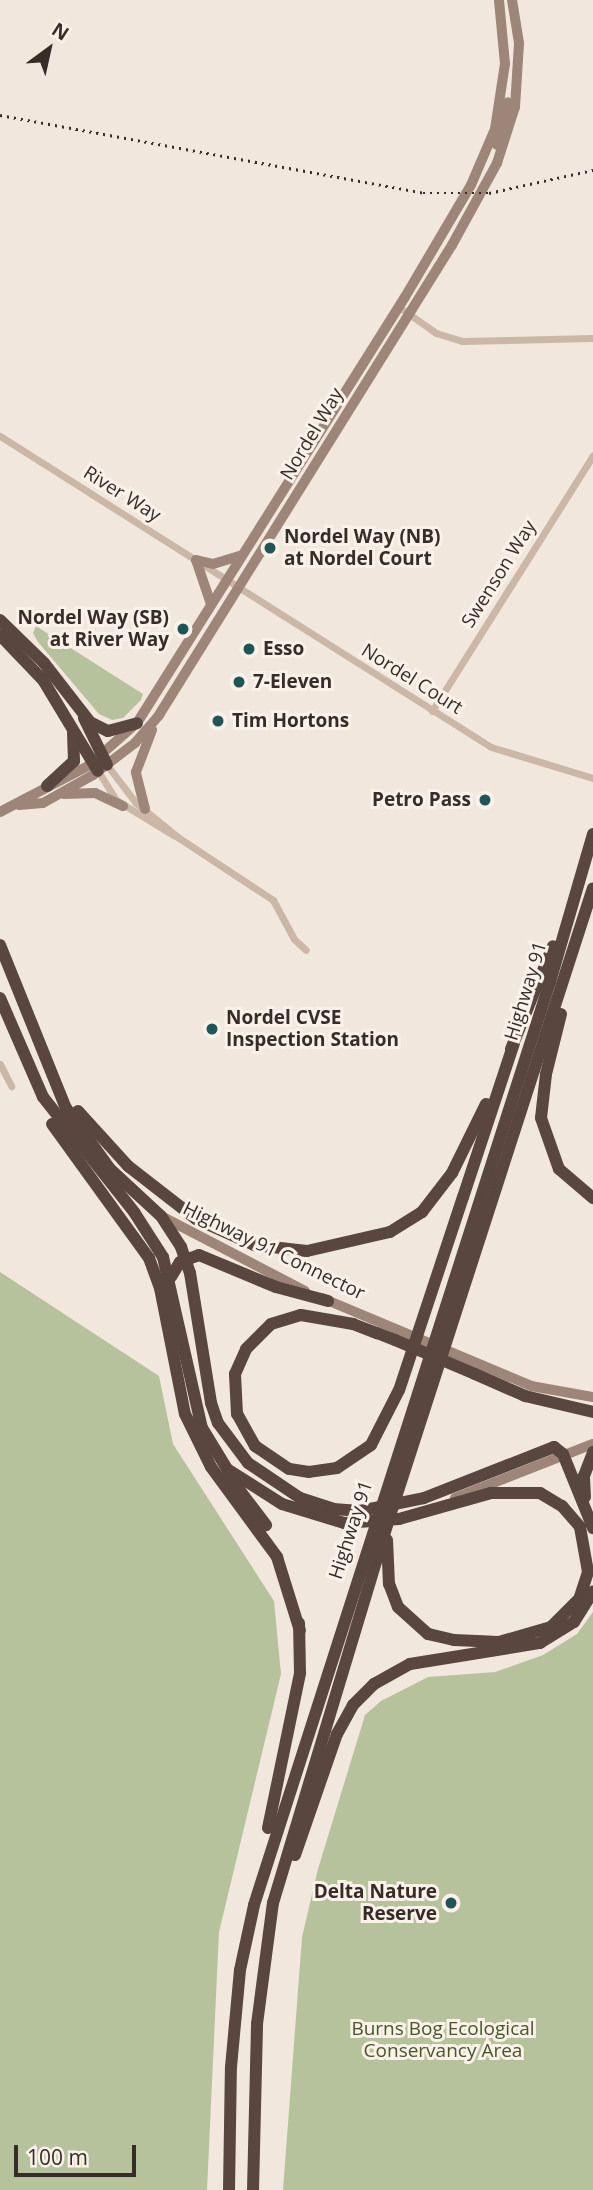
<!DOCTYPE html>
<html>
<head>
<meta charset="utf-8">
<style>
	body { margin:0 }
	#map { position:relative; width:593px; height:2190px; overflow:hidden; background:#f2e7dc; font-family:"Open Sans",sans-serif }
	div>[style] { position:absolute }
	.green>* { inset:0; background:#b6c29c }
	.street>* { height:7px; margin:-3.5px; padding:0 3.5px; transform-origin:3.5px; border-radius:3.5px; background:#cbb7a8 }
	.secondary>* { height:10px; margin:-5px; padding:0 5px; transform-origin:5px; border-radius:5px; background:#9e8579 }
	.highway>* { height:12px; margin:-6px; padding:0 6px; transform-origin:6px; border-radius:6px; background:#58463f }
	.rail>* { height:2.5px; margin-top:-1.25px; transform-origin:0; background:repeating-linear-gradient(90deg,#372c28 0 2px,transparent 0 7px) }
	.dots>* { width:19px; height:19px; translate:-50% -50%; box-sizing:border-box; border:4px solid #faf1e9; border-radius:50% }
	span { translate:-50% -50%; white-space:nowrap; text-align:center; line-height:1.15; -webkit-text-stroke:6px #faf1e9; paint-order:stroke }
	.street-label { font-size:19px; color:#372c28 }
	.poi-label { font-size:19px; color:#372c28; font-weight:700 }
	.left { translate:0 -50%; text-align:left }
	.right { translate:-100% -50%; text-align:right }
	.park-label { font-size:19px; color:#48562c }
	.north { position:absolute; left:14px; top:14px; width:70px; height:70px; -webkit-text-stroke:5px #faf1e9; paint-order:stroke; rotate:33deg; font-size:19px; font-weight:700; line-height:28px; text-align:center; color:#372c28 }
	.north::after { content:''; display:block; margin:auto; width:24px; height:32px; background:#372c28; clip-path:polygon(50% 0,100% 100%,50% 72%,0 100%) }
	.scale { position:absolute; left:14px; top:2145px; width:122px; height:32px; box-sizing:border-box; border:4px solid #372c28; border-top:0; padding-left:9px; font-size:21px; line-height:24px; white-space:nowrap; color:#372c28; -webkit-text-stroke:5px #faf1e9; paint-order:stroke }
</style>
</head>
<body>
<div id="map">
	<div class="green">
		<div style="clip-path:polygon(36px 626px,143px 694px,141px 700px,123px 718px,112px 720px,99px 714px,38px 642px,33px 633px)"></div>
		<div style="clip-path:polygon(0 1272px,159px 1376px,173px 1444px,274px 1601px,281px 1674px,219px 1932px,207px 2190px,0 2190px)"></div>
		<div style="clip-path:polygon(593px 1612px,593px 2190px,283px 2190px,302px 1937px,318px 1869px,365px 1715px,381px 1701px,428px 1677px,495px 1672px,543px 1655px,577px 1634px)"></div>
	</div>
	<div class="street">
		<div style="left:399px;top:307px;width:45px;rotate:35.1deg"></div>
		<div style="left:436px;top:333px;width:27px;rotate:17deg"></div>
		<div style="left:462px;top:341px;width:131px;rotate:-1.3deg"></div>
		<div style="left:0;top:436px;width:581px;rotate:32.35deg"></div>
		<div style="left:491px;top:747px;width:107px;rotate:16.9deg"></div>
		<div style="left:432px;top:711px;width:302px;rotate:-57.8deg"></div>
		<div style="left:107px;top:765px;width:48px;rotate:52.7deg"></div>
		<div style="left:136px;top:803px;width:55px;rotate:39.1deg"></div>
		<div style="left:179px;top:838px;width:113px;rotate:33.4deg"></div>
		<div style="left:273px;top:900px;width:44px;rotate:61.7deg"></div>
		<div style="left:294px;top:939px;width:16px;rotate:43deg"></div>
		<div style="left:98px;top:771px;width:34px;rotate:58deg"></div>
		<div style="left:116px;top:800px;width:69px;rotate:31.4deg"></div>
		<div style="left:0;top:1064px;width:25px;rotate:63deg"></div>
	</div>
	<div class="secondary">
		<div style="left:497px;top:145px;width:44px;rotate:-75.7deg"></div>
		<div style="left:196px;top:560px;width:17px;rotate:13deg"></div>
		<div style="left:213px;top:564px;width:30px;rotate:-17deg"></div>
		<div style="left:196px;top:560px;width:46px;rotate:71.2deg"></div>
		<div style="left:64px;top:794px;width:31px;rotate:-2deg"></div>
		<div style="left:95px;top:793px;width:31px;rotate:25deg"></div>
		<div style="left:19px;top:805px;width:24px;rotate:-5deg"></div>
		<div style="left:43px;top:803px;width:57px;rotate:-29.2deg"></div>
		<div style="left:93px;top:775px;width:53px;rotate:-37.3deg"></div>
		<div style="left:135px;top:743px;width:37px;rotate:-49deg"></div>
		<div style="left:159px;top:715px;width:554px;rotate:-58.06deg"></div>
		<div style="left:452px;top:245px;width:94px;rotate:-61.2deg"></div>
		<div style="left:497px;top:163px;width:59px;rotate:-72.2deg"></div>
		<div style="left:515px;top:107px;width:64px;rotate:-86.4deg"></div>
		<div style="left:519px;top:43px;width:44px;rotate:-99.2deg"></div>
		<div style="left:145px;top:809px;width:38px;rotate:-104deg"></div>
		<div style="left:136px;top:772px;width:45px;rotate:-69.1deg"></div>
		<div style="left:0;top:812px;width:99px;rotate:-27.6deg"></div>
		<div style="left:88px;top:766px;width:65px;rotate:-41.3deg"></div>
		<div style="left:137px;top:723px;width:503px;rotate:-57.83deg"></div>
		<div style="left:405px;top:297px;width:130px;rotate:-59.5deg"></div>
		<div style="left:471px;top:185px;width:61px;rotate:-66.8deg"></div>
		<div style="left:495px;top:129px;width:66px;rotate:-81.3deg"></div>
		<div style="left:505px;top:64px;width:64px;rotate:-95.4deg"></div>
		<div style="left:163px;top:1217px;width:160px;rotate:27.5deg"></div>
		<div style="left:322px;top:1298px;width:227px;rotate:22.8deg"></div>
		<div style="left:531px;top:1386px;width:63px;rotate:10.1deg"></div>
		<div style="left:455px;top:1498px;width:148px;rotate:-21.4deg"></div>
	</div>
	<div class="highway">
		<div style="left:0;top:620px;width:62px;rotate:44.3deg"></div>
		<div style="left:44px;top:663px;width:75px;rotate:52.1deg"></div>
		<div style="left:90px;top:722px;width:20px;rotate:27deg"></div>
		<div style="left:108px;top:731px;width:30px;rotate:-15deg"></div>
		<div style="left:0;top:635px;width:62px;rotate:46.3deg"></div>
		<div style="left:43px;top:680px;width:106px;rotate:58.9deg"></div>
		<div style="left:84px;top:718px;width:52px;rotate:63.9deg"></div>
		<div style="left:47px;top:786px;width:37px;rotate:-43deg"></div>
		<div style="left:74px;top:761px;width:28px;rotate:-92deg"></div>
		<div style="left:0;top:945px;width:176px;rotate:68deg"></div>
		<div style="left:66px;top:1108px;width:75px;rotate:54.2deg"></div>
		<div style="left:110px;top:1169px;width:69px;rotate:42.7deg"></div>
		<div style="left:161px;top:1216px;width:37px;rotate:57deg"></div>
		<div style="left:181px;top:1247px;width:28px;rotate:71deg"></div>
		<div style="left:190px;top:1273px;width:132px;rotate:80.8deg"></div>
		<div style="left:211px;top:1403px;width:21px;rotate:71deg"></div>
		<div style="left:218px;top:1423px;width:50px;rotate:53.1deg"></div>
		<div style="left:248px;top:1463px;width:63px;rotate:33.9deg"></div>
		<div style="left:300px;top:1498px;width:35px;rotate:18deg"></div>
		<div style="left:333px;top:1509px;width:27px;rotate:4deg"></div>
		<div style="left:360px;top:1511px;width:65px;rotate:-11.5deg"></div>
		<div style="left:424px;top:1498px;width:140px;rotate:-21.4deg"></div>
		<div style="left:554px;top:1447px;width:11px;rotate:38deg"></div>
		<div style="left:563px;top:1454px;width:80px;rotate:67.9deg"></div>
		<div style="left:0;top:998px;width:108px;rotate:66.5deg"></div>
		<div style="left:43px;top:1097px;width:147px;rotate:51.6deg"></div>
		<div style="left:134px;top:1212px;width:54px;rotate:57.2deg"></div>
		<div style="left:163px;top:1257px;width:175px;rotate:77.2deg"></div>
		<div style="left:202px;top:1428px;width:48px;rotate:58.6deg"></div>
		<div style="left:227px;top:1469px;width:65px;rotate:32.5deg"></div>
		<div style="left:282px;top:1504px;width:65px;rotate:17deg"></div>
		<div style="left:344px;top:1523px;width:55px;rotate:-4.2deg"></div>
		<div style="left:399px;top:1519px;width:96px;rotate:-15.8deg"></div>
		<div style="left:491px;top:1493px;width:49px"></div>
		<div style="left:540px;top:1493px;width:26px;rotate:31deg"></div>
		<div style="left:562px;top:1506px;width:28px;rotate:49deg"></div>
		<div style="left:580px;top:1527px;width:46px;rotate:79.9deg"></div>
		<div style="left:588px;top:1572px;width:28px;rotate:108deg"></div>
		<div style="left:579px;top:1599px;width:40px;rotate:135deg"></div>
		<div style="left:551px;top:1627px;width:54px;rotate:163.9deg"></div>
		<div style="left:499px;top:1642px;width:45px;rotate:-177.5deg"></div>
		<div style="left:454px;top:1640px;width:27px;rotate:-167deg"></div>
		<div style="left:428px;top:1634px;width:40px;rotate:-138deg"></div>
		<div style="left:398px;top:1607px;width:25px;rotate:-111deg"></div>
		<div style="left:389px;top:1584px;width:44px;rotate:-92.6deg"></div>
		<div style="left:561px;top:1014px;width:62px;rotate:104deg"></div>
		<div style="left:546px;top:1074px;width:44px;rotate:96.5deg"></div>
		<div style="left:541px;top:1118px;width:54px;rotate:70.6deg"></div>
		<div style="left:559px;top:1169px;width:45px;rotate:40.5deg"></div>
		<div style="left:514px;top:1043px;width:162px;rotate:108.3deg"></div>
		<div style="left:463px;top:1197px;width:203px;rotate:108.3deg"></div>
		<div style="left:399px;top:1390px;width:62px;rotate:117deg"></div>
		<div style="left:371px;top:1445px;width:41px;rotate:145.9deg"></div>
		<div style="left:337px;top:1468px;width:28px;rotate:172deg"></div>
		<div style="left:309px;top:1472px;width:20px;rotate:-171deg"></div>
		<div style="left:289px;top:1469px;width:41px;rotate:-145.9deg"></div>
		<div style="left:255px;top:1446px;width:37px;rotate:-119deg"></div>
		<div style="left:237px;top:1414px;width:40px;rotate:-92.9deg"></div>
		<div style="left:235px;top:1374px;width:27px;rotate:-66deg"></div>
		<div style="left:246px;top:1349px;width:35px;rotate:-45deg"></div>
		<div style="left:271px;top:1324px;width:31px;rotate:-17deg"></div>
		<div style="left:301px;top:1315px;width:53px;rotate:9.8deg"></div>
		<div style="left:353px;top:1324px;width:26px;rotate:21deg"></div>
		<div style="left:377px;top:1333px;width:19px;rotate:21deg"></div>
		<div style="left:395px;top:1340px;width:87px;rotate:23deg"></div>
		<div style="left:475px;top:1374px;width:55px;rotate:23.7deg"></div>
		<div style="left:525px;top:1396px;width:70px;rotate:13.2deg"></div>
		<div style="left:511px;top:1049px;width:111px;rotate:-67.8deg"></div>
		<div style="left:78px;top:1111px;width:74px;rotate:47.7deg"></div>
		<div style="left:128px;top:1166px;width:86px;rotate:37.9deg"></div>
		<div style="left:196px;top:1219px;width:64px;rotate:24.1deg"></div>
		<div style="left:254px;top:1245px;width:53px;rotate:6.5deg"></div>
		<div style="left:307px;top:1251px;width:85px;rotate:-12.9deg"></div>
		<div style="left:390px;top:1232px;width:38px;rotate:-32deg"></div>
		<div style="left:422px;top:1212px;width:49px;rotate:-52.4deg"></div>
		<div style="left:452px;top:1173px;width:77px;rotate:-63.8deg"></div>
		<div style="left:52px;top:1124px;width:165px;rotate:54.1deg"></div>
		<div style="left:149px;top:1258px;width:32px;rotate:70deg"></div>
		<div style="left:160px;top:1288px;width:128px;rotate:78.8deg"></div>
		<div style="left:185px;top:1414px;width:59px;rotate:63.9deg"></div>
		<div style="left:211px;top:1467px;width:112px;rotate:53.7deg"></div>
		<div style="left:277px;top:1557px;width:77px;rotate:72.7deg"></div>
		<div style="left:171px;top:1277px;width:17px;rotate:-59deg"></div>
		<div style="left:180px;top:1262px;width:20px;rotate:-20deg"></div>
		<div style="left:199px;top:1255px;width:83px;rotate:22.6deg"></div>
		<div style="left:276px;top:1287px;width:54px;rotate:15.1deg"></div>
		<div style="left:228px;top:1475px;width:63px;rotate:52.8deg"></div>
		<div style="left:585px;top:1497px;width:21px;rotate:-93deg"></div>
		<div style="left:584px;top:1476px;width:26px;rotate:-69deg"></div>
		<div style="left:268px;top:1828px;width:158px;rotate:-78.3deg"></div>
		<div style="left:300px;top:1673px;width:50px;rotate:-91.1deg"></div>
		<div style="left:295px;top:1855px;width:128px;rotate:-70.9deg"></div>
		<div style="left:337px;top:1734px;width:33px;rotate:-61deg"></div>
		<div style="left:353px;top:1705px;width:30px;rotate:-45deg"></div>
		<div style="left:374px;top:1684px;width:41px;rotate:-29.1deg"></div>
		<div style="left:410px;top:1664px;width:132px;rotate:-9.2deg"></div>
		<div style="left:540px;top:1643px;width:40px;rotate:-32deg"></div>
		<div style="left:574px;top:1622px;width:36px;rotate:-58deg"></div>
		<div style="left:229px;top:2190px;width:123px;rotate:-89.1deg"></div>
		<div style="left:231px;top:2067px;width:97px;rotate:-84.7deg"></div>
		<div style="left:240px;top:1970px;width:66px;rotate:-77.8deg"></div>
		<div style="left:254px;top:1905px;width:969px;rotate:-72.22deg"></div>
		<div style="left:550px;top:982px;width:154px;rotate:-73.8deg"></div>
		<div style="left:253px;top:2190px;width:166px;rotate:-88.6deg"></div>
		<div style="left:257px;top:2024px;width:122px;rotate:-82.5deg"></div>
		<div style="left:273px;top:1903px;width:395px;rotate:-73.2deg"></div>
		<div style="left:387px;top:1525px;width:669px;rotate:-72.08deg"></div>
	</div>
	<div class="rail">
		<div style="left:0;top:115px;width:430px;rotate:10.4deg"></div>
		<div style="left:423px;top:193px;width:66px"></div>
		<div style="left:489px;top:193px;width:107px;rotate:-12.5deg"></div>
	</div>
	<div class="dots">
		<div style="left:270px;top:548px;background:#1d5759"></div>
		<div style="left:183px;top:629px;background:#1d5759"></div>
		<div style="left:249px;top:649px;background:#1d5759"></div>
		<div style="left:239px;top:682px;background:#1d5759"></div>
		<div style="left:218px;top:721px;background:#1d5759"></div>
		<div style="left:485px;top:800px;background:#1d5759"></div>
		<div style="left:212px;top:1029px;background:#1d5759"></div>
		<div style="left:451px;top:1903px;background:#1d5759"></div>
	</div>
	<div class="street-label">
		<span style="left:312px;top:434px;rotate:-59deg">Nordel Way</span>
		<span style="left:122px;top:494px;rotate:32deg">River Way</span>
		<span style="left:499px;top:574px;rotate:-58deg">Swenson Way</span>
		<span style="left:412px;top:679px;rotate:32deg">Nordel Court</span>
		<span style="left:526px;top:991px;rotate:-73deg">Highway 91</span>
		<span style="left:274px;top:1251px;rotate:26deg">Highway 91 Connector</span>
		<span style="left:351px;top:1530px;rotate:-72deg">Highway 91</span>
	</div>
	<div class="poi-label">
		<span class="left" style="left:284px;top:548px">Nordel Way (NB)<br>at Nordel Court</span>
		<span class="right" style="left:169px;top:629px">Nordel Way (SB)<br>at River Way</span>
		<span class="left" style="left:263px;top:649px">Esso</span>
		<span class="left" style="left:253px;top:682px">7-Eleven</span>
		<span class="left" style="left:232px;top:721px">Tim Hortons</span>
		<span class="right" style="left:471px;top:800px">Petro Pass</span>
		<span class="left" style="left:226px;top:1029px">Nordel CVSE<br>Inspection Station</span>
		<span class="right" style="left:437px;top:1903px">Delta Nature<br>Reserve</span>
	</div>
	<div class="park-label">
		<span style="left:443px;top:2040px">Burns Bog Ecological<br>Conservancy Area</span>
	</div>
	<div class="north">N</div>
	<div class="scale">100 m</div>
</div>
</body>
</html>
